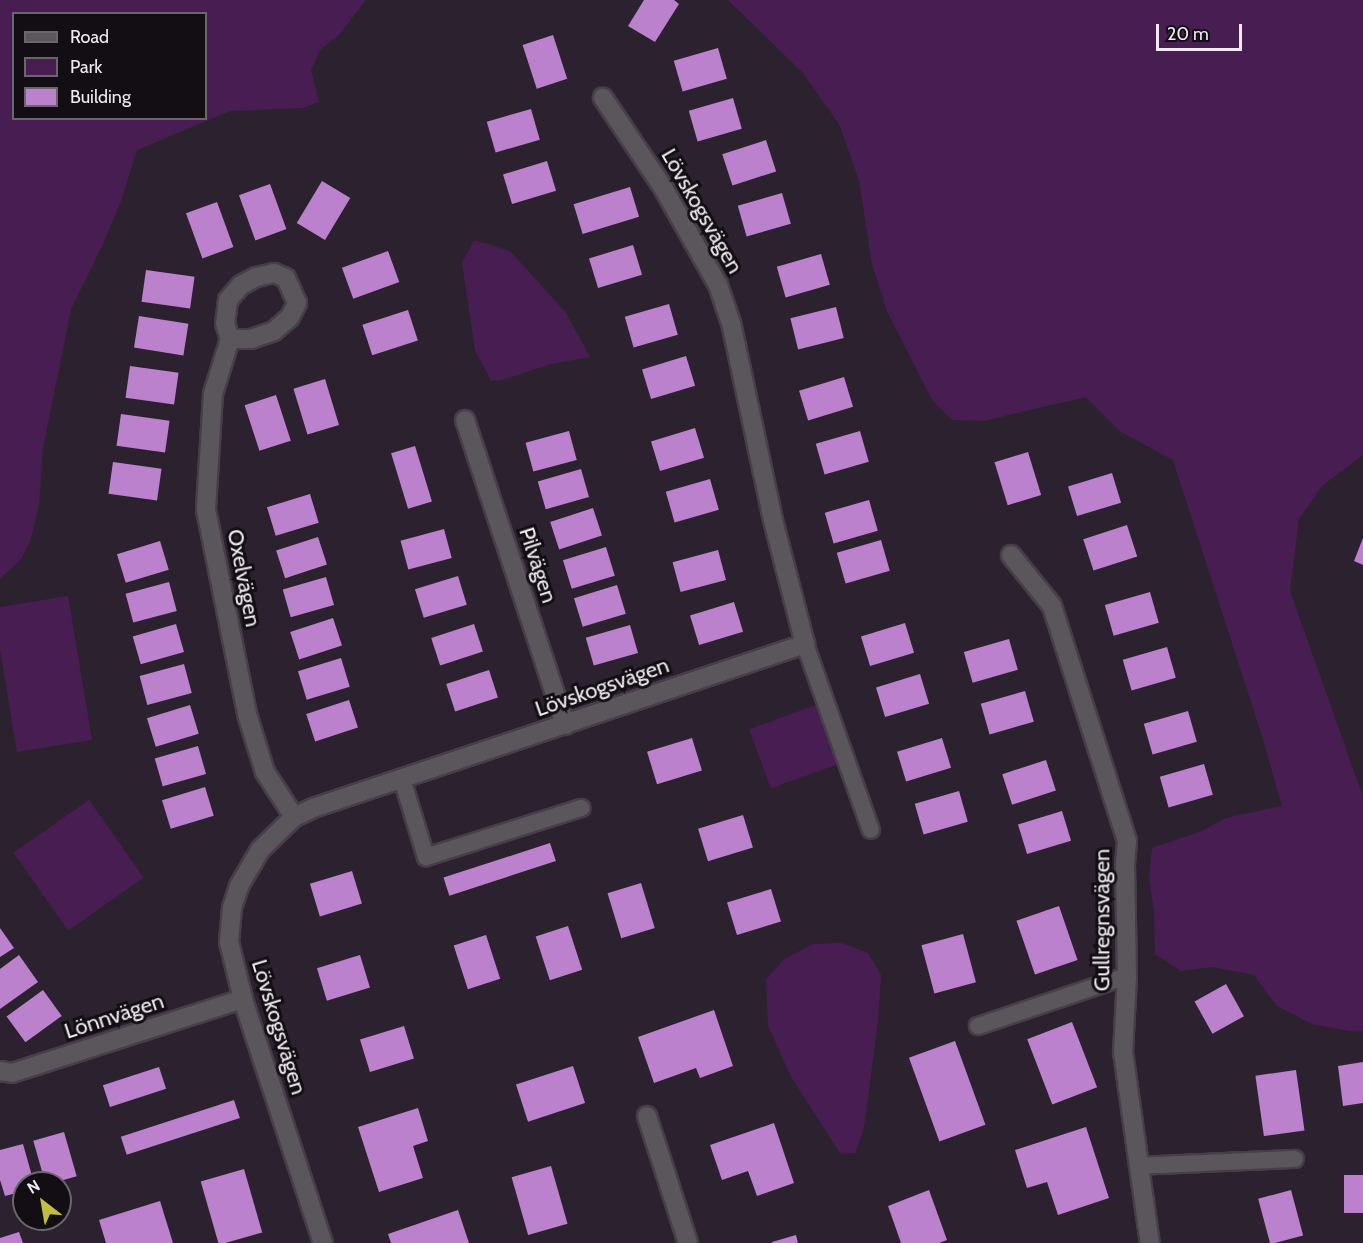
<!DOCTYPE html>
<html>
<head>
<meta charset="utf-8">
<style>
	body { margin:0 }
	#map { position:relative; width:1363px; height:1243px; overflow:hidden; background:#2c222f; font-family:Cabin,sans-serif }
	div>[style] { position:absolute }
	.green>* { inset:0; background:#481e52; transform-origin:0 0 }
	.building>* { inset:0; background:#bc81cc; transform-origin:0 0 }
	.roads { filter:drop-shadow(2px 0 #483e4a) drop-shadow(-2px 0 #483e4a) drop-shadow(0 2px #483e4a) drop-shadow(0 -2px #483e4a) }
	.service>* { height:16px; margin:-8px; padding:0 8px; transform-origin:8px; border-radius:8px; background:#5b565c }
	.minor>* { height:18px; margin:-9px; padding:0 9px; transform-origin:9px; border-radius:9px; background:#5b565c }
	span { translate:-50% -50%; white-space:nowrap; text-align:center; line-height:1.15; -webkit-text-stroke:6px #120e13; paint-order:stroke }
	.street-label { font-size:22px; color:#f1eaf2 }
	.legend { position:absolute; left:12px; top:12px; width:195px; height:108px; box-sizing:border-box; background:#120e13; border:2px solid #6b666c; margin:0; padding:8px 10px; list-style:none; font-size:18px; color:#f1eaf2 }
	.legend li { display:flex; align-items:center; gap:12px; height:30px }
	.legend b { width:30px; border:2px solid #6b666c }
	.north { position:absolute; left:12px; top:1171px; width:60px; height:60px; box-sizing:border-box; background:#120e13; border:2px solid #6b666c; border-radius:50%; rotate:329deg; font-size:16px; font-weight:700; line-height:24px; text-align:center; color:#f1eaf2 }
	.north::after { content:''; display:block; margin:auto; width:21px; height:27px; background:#bfbe41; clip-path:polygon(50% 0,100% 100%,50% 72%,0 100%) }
	.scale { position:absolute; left:1156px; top:24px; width:86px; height:27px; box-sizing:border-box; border:3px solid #f1eaf2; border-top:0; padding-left:8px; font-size:18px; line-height:21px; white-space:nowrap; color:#f1eaf2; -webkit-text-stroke:4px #120e13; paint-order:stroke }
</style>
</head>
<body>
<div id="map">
	<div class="green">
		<div style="clip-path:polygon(evenodd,0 0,366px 0,339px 35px,320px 50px,311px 70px,319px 102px,302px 108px,230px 111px,137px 150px,121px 201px,103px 244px,71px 309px,43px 448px,39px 504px,31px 539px,21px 559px,0 579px,0 0,14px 14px,206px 14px,206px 118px,14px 118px,14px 14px)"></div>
		<div style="clip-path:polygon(728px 0,1363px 0,1363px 455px,1322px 486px,1299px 519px,1290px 591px,1363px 797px,1363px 1031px,1349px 1031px,1312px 1024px,1277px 1006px,1254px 975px,1212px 967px,1181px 971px,1155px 954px,1154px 911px,1149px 878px,1152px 848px,1202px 831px,1226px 818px,1282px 806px,1262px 736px,1173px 460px,1121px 432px,1086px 397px,983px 421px,952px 420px,932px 400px,887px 311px,872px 264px,859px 180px,839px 124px,803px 73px)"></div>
		<div style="clip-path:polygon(474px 240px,510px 251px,566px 313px,590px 357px,551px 364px,506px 379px,491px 381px,475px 350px,462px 263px)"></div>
		<div style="clip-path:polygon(68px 596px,92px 740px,17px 752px,0 649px,0 607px)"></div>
		<div style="left:816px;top:705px;width:63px;height:71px;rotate:70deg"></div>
		<div style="left:89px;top:800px;width:95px;height:92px;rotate:55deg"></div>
		<div style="clip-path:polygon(842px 943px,868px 953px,881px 975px,878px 1021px,864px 1128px,855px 1153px,840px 1153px,790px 1075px,768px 1025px,766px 980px,784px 959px,813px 944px)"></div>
	</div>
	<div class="building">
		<div style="clip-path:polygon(644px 0,674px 0,679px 4px,655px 42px,628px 26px)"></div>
		<div style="left:553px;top:35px;width:46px;height:32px;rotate:72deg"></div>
		<div style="left:718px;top:48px;width:32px;height:46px;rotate:74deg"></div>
		<div style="left:733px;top:98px;width:32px;height:46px;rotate:74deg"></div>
		<div style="left:531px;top:109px;width:32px;height:46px;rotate:74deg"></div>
		<div style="left:766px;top:140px;width:33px;height:46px;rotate:72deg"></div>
		<div style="left:547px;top:161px;width:31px;height:46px;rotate:73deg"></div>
		<div style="left:322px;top:181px;width:33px;height:49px;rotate:31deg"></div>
		<div style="left:270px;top:184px;width:48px;height:33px;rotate:70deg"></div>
		<div style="left:630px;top:187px;width:31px;height:59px;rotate:73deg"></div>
		<div style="left:782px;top:193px;width:32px;height:46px;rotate:74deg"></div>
		<div style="left:217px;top:202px;width:48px;height:33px;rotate:70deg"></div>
		<div style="left:633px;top:245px;width:31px;height:46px;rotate:73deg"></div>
		<div style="left:388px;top:251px;width:33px;height:49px;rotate:70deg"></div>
		<div style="left:821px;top:254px;width:32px;height:46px;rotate:74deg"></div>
		<div style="left:146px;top:270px;width:49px;height:32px;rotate:8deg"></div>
		<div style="left:669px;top:304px;width:32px;height:46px;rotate:74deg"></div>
		<div style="left:836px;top:307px;width:32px;height:47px;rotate:76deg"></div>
		<div style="left:408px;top:310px;width:32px;height:48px;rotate:72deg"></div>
		<div style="left:139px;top:316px;width:50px;height:32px;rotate:9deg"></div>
		<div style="left:686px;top:356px;width:31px;height:46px;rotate:73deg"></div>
		<div style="left:130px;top:366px;width:49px;height:32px;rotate:8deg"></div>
		<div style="left:844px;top:377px;width:31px;height:47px;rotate:73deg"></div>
		<div style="left:325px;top:379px;width:48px;height:33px;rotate:73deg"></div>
		<div style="left:276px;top:395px;width:48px;height:33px;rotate:72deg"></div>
		<div style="left:121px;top:414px;width:49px;height:32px;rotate:8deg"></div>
		<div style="left:695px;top:428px;width:31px;height:46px;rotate:73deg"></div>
		<div style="left:569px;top:431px;width:30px;height:45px;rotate:75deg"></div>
		<div style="left:860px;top:431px;width:32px;height:46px;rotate:74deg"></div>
		<div style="left:415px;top:446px;width:58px;height:25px;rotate:73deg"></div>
		<div style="left:1028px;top:452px;width:45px;height:35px;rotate:73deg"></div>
		<div style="left:113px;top:462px;width:49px;height:32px;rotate:8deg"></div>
		<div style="left:581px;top:469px;width:29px;height:45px;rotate:74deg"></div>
		<div style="left:1112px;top:473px;width:31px;height:46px;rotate:73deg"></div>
		<div style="left:710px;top:479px;width:32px;height:46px;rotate:74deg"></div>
		<div style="left:310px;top:494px;width:30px;height:45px;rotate:73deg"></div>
		<div style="left:869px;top:500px;width:32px;height:46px;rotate:74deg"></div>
		<div style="left:593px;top:508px;width:29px;height:45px;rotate:72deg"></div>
		<div style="left:1127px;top:525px;width:33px;height:46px;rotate:72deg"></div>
		<div style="left:444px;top:529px;width:30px;height:45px;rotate:75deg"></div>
		<div style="left:318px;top:537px;width:29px;height:44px;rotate:72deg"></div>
		<div style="clip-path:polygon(1363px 538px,1363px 565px,1354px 561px)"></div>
		<div style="left:881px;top:540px;width:32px;height:46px;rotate:74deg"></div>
		<div style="left:160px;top:541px;width:30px;height:45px;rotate:73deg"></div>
		<div style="left:606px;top:547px;width:30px;height:45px;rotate:73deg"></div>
		<div style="left:718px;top:550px;width:31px;height:47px;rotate:75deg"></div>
		<div style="left:458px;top:576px;width:30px;height:45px;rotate:73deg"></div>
		<div style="left:326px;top:577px;width:29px;height:45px;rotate:74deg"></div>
		<div style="left:169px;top:582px;width:30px;height:45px;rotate:75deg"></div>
		<div style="left:617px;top:585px;width:30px;height:45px;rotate:73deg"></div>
		<div style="left:1150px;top:592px;width:32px;height:47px;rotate:74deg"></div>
		<div style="left:734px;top:602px;width:31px;height:46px;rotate:73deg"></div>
		<div style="left:333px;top:618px;width:29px;height:45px;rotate:72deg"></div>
		<div style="left:905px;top:623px;width:31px;height:46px;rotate:73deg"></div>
		<div style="left:176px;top:624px;width:29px;height:45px;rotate:74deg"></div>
		<div style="left:474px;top:624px;width:29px;height:45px;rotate:72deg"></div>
		<div style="left:630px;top:625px;width:29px;height:46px;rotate:74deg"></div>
		<div style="left:1009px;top:639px;width:32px;height:47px;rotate:74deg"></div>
		<div style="left:1167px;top:647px;width:32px;height:46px;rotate:74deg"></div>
		<div style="left:341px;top:658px;width:30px;height:45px;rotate:73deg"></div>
		<div style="left:184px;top:664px;width:30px;height:46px;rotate:75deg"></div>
		<div style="left:489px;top:670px;width:29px;height:45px;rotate:72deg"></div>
		<div style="left:920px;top:674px;width:31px;height:46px;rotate:73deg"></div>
		<div style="left:1025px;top:691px;width:32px;height:46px;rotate:74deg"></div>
		<div style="left:349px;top:700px;width:29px;height:45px;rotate:72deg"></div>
		<div style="left:190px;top:705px;width:30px;height:45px;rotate:73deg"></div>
		<div style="left:1188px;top:711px;width:32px;height:46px;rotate:74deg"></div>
		<div style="left:692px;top:738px;width:34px;height:47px;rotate:73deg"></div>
		<div style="left:942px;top:738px;width:31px;height:47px;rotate:73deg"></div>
		<div style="left:198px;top:746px;width:29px;height:45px;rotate:74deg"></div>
		<div style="left:1046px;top:760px;width:32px;height:46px;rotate:72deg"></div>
		<div style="left:1204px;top:764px;width:32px;height:46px;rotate:74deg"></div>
		<div style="left:205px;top:787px;width:30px;height:45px;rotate:73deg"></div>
		<div style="left:959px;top:791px;width:32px;height:46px;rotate:74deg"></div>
		<div style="left:1062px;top:811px;width:31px;height:46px;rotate:73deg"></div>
		<div style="left:743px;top:815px;width:34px;height:47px;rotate:73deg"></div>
		<div style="left:550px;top:843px;width:19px;height:112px;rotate:72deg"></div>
		<div style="left:352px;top:871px;width:34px;height:44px;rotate:73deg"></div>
		<div style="left:641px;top:883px;width:47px;height:35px;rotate:73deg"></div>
		<div style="left:771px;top:889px;width:34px;height:46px;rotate:73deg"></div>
		<div style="left:1059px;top:906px;width:57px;height:45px;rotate:71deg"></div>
		<div style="left:568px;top:926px;width:46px;height:34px;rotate:72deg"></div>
		<div style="clip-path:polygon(0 928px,14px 948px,0 957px)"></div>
		<div style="left:963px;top:934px;width:50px;height:43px;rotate:75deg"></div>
		<div style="left:486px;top:935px;width:46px;height:34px;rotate:72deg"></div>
		<div style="clip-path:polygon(19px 955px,38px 982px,0 1009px,0 969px)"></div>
		<div style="left:360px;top:955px;width:34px;height:45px;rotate:73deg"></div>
		<div style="left:1226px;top:984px;width:37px;height:36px;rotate:61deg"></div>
		<div style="left:43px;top:990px;width:32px;height:45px;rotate:54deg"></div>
		<div style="clip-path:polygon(714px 1010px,733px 1066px,700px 1078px,696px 1068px,654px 1083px,638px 1037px)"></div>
		<div style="left:1072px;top:1022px;width:70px;height:48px;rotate:69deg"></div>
		<div style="left:404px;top:1026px;width:34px;height:46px;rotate:73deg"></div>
		<div style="left:955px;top:1041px;width:89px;height:49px;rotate:70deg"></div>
		<div style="clip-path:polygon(1363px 1062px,1363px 1103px,1343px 1106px,1338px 1066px)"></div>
		<div style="left:573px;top:1066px;width:39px;height:60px;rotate:72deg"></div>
		<div style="left:159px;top:1067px;width:23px;height:59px;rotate:72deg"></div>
		<div style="left:1296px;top:1070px;width:61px;height:41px;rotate:82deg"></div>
		<div style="left:234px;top:1100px;width:19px;height:119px;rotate:72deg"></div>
		<div style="clip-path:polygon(418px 1108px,428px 1141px,413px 1146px,423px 1178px,379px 1192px,358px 1127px)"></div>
		<div style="clip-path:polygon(774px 1123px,794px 1183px,757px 1196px,748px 1171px,722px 1180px,710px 1145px)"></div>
		<div style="clip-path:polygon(1086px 1127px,1109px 1198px,1058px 1215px,1047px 1182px,1027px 1188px,1015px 1150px)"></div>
		<div style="left:64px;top:1132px;width:46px;height:32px;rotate:74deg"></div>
		<div style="clip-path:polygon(23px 1144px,34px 1183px,24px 1183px,24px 1191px,5px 1196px,0 1180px,0 1150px)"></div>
		<div style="left:551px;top:1166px;width:60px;height:41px;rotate:74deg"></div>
		<div style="left:244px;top:1169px;width:66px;height:45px;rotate:74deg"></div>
		<div style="left:1363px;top:1175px;width:38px;height:19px;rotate:90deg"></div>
		<div style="clip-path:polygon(929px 1190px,947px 1240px,939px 1243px,901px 1243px,888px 1206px)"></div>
		<div style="left:1291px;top:1190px;width:47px;height:34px;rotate:75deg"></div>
		<div style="clip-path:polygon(160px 1201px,173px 1243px,106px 1243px,99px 1220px)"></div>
		<div style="clip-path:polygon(458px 1210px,469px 1243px,391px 1243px,388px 1234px)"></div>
		<div style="clip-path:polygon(19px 1232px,23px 1243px,0 1243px,0 1238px)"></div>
		<div style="clip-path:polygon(796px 1235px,798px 1243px,772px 1243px,772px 1242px)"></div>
	</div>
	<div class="roads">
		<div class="service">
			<div style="left:805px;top:644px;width:197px;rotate:70.5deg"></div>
			<div style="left:402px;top:779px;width:82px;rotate:72.9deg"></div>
			<div style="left:426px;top:857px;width:163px;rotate:-17.5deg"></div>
			<div style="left:978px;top:1026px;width:157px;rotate:-18.6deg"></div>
			<div style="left:1138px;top:1166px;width:157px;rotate:-2.6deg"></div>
		</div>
		<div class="minor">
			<div style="left:230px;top:339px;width:21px"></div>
			<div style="left:251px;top:339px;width:24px;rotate:-19deg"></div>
			<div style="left:274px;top:331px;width:21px;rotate:-41deg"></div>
			<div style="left:290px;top:317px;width:16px;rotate:-63deg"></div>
			<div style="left:297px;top:303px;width:27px;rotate:-114deg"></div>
			<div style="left:286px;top:278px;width:13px;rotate:-157deg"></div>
			<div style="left:274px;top:273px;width:18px;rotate:167deg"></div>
			<div style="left:256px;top:277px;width:17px;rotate:152deg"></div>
			<div style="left:241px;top:285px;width:20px;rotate:131deg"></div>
			<div style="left:228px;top:300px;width:23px;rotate:97deg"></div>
			<div style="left:225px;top:323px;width:17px;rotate:73deg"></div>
			<div style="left:230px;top:339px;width:58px;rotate:107.2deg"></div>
			<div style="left:213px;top:394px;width:116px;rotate:93.5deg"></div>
			<div style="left:206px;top:510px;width:208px;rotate:78.6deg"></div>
			<div style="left:247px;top:714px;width:61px;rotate:72.8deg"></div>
			<div style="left:265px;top:772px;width:54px;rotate:57.2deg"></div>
			<div style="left:465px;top:420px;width:321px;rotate:71.8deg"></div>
			<div style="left:1011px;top:555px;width:65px;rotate:51.2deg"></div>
			<div style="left:1052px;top:606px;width:247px;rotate:72.3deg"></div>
			<div style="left:1127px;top:841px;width:23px;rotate:95deg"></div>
			<div style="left:1125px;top:864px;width:112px;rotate:89deg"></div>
			<div style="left:1127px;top:976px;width:76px;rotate:93deg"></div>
			<div style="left:1123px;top:1052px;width:193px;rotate:82deg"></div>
			<div style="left:0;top:1071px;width:12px;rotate:9deg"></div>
			<div style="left:12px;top:1073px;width:243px;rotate:-17.8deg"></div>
			<div style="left:647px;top:1116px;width:133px;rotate:72.1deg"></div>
			<div style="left:323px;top:1243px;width:257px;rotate:-108.2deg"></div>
			<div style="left:243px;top:999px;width:59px;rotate:-103.8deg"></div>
			<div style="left:229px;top:942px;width:34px;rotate:-85deg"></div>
			<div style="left:232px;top:908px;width:23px;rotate:-72deg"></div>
			<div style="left:239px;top:886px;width:42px;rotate:-59.7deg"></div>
			<div style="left:260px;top:850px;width:47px;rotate:-44.1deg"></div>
			<div style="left:294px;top:817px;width:21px;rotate:-25deg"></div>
			<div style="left:313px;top:808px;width:519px;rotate:-18.43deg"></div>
			<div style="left:805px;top:644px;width:128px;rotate:-104.5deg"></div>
			<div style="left:773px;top:520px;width:201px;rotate:-102deg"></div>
			<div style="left:731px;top:323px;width:40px;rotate:-108.9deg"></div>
			<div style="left:718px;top:285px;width:110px;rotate:-119.4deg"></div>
			<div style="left:664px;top:189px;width:110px;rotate:-123.8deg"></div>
		</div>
	</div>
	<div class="street-label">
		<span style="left:702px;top:211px;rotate:60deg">Lövskogsvägen</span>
		<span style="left:538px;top:565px;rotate:72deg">Pilvägen</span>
		<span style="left:244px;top:578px;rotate:79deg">Oxelvägen</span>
		<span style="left:602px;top:687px;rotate:-19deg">Lövskogsvägen</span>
		<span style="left:1102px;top:920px;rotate:-90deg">Gullregnsvägen</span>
		<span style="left:114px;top:1016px;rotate:-18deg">Lönnvägen</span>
		<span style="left:279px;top:1027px;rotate:73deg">Lövskogsvägen</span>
	</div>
	<ul class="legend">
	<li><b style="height:8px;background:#5b565c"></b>Road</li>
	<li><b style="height:16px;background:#481e52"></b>Park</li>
	<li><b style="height:16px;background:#bc81cc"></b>Building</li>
	</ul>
	<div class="north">N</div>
	<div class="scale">20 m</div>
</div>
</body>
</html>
